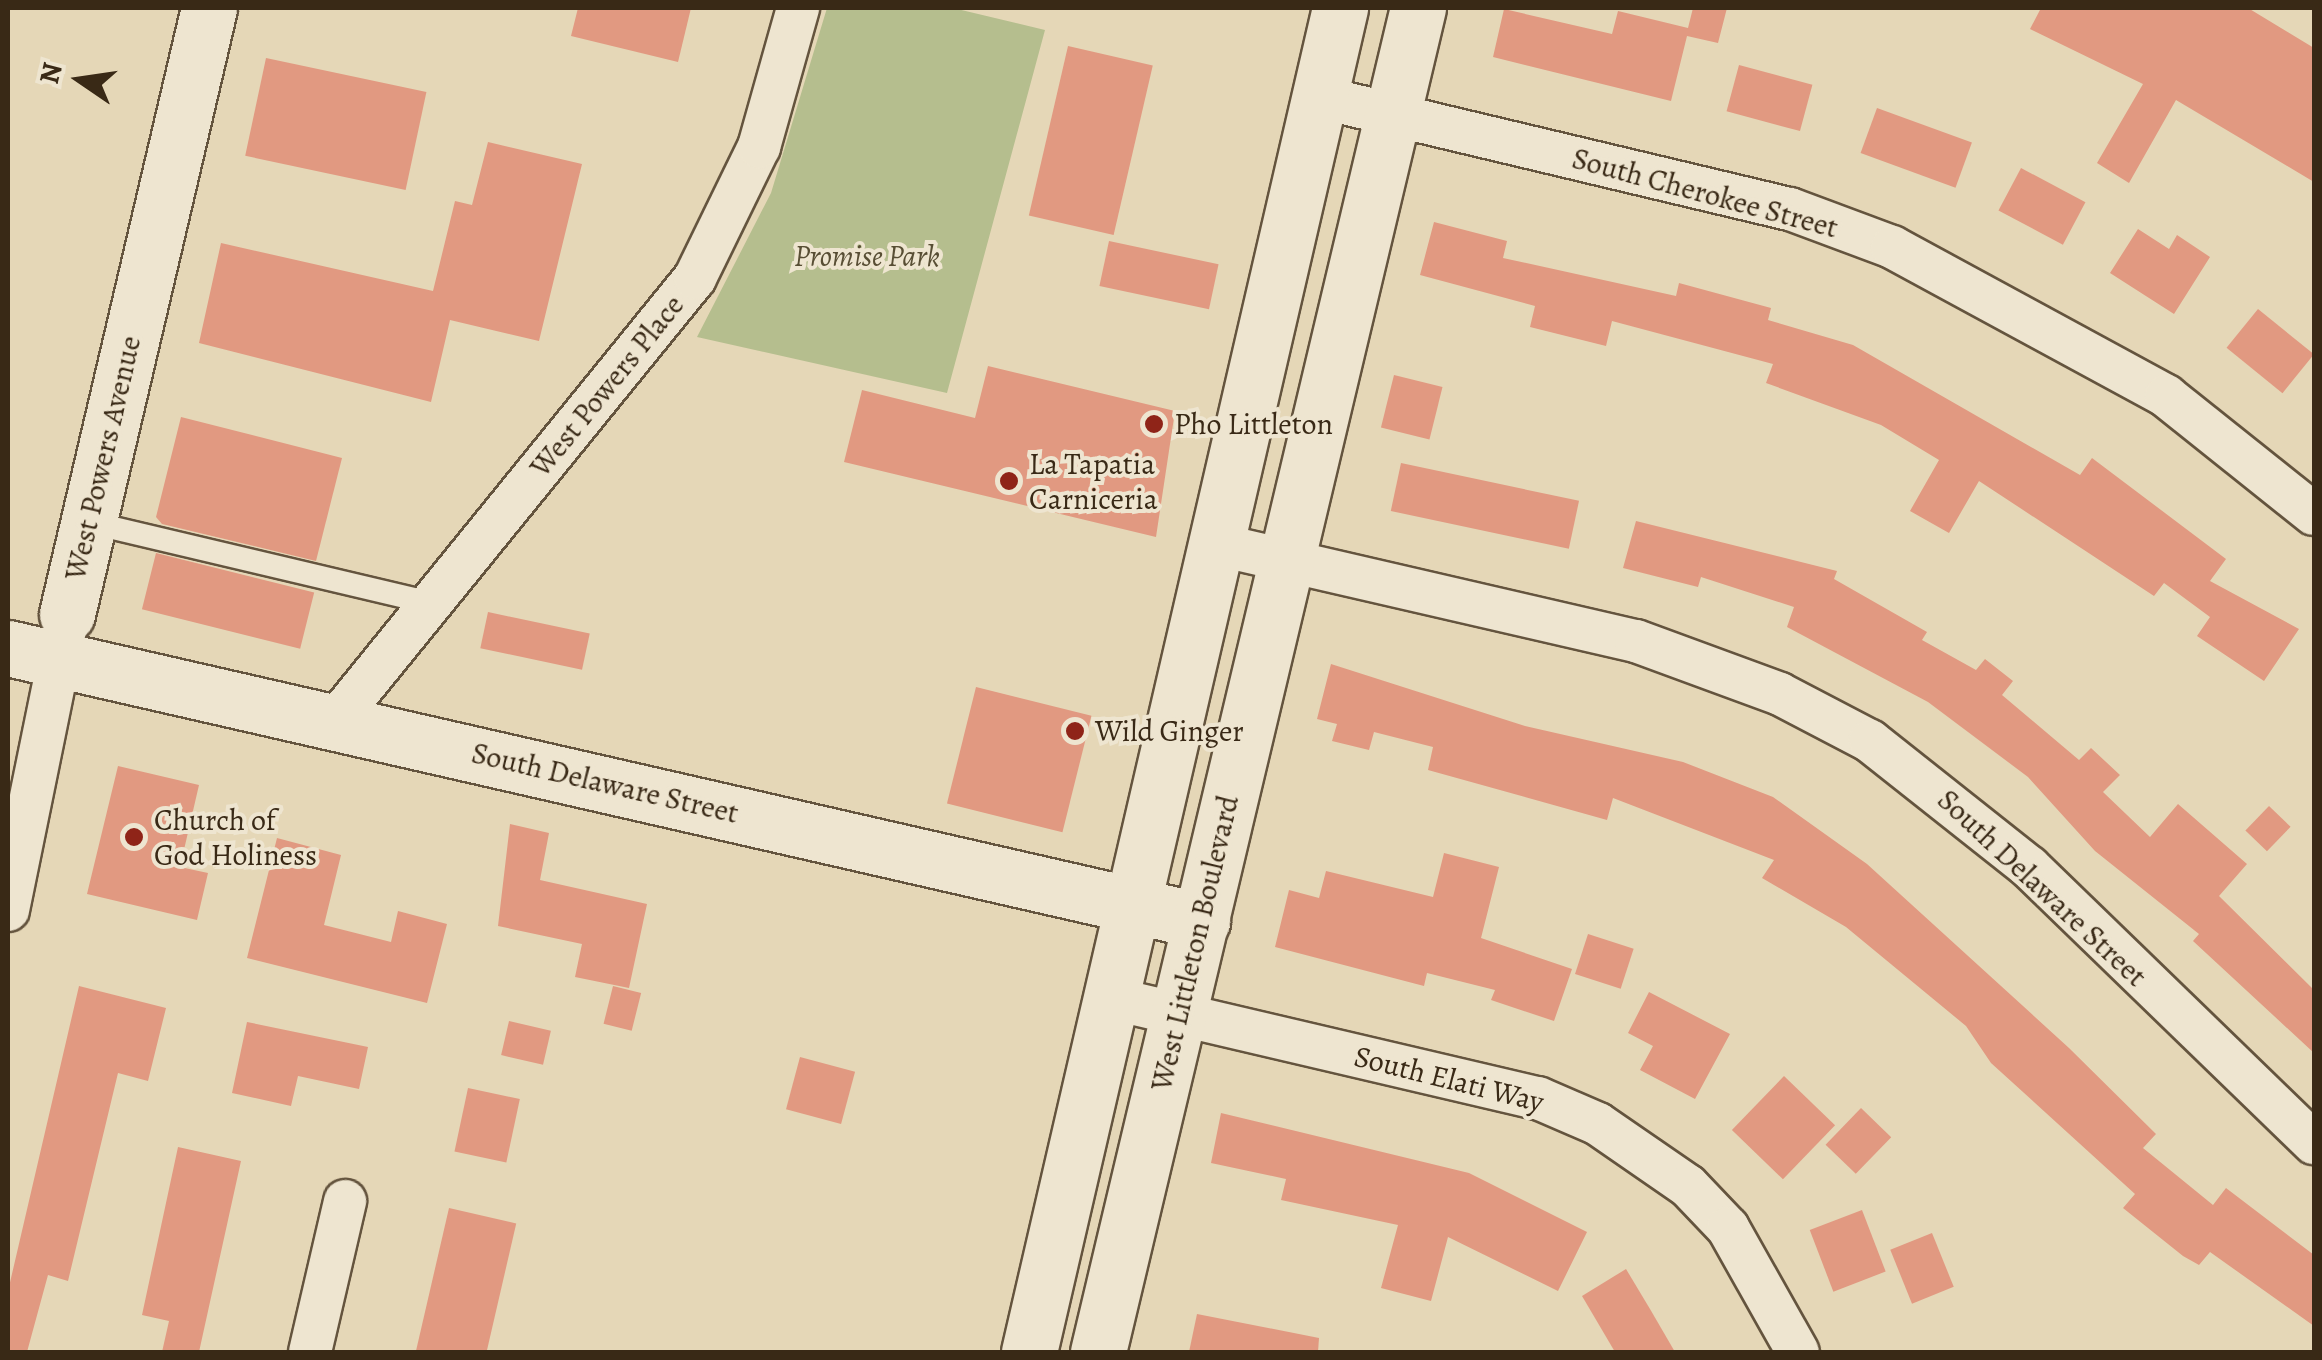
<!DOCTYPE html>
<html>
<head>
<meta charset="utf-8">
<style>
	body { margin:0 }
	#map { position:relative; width:2322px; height:1360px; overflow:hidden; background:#e5d7b7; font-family:Alegreya,serif }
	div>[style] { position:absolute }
	.green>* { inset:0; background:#b5be8e }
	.building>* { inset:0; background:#e19981; transform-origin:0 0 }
	.roads { filter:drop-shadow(2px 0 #64543e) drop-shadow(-2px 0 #64543e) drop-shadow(0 2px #64543e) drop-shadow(0 -2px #64543e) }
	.service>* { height:22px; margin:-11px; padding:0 11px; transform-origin:11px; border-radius:11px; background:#eee5d0 }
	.minor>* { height:42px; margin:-21px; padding:0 21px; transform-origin:21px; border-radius:21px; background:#eee5d0 }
	.tertiary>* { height:55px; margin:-27.5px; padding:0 27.5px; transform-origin:27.5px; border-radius:27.5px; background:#eee5d0 }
	.secondary>* { height:55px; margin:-27.5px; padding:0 27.5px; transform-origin:27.5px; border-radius:27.5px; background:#eee5d0 }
	.dots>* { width:28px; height:28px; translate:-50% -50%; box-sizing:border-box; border:5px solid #eee5d0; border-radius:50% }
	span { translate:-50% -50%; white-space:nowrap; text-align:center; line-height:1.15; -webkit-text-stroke:8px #eee5d0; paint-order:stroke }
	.street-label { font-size:30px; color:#392916 }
	.park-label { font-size:30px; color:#584e34; font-style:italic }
	.poi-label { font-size:30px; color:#392916 }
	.left { translate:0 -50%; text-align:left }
	.frame { position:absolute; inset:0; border:10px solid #392916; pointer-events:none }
	.north { position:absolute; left:30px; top:30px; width:100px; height:100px; -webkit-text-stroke:8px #eee5d0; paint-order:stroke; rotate:283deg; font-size:28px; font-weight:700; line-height:40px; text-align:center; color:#392916 }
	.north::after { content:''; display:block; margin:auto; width:35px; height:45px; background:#392916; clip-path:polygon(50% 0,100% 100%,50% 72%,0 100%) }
</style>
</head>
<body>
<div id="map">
	<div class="green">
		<div style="clip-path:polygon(827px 8px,953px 8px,1045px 30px,947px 393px,697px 337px,771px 193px)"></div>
	</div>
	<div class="building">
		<div style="clip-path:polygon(578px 8px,691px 8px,678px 62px,571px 36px)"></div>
		<div style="clip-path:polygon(1693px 8px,1727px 8px,1718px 43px,1687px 36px,1671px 101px,1493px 57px,1504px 9px,1612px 34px,1618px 11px,1688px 28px)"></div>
		<div style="clip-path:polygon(2041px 8px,2248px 8px,2314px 48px,2314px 182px,2176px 100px,2129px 183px,2097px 163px,2143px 84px,2030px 29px)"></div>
		<div style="left:1068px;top:46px;width:87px;height:174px;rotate:13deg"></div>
		<div style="left:266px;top:58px;width:164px;height:100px;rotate:12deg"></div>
		<div style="left:1739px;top:65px;width:76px;height:48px;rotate:15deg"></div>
		<div style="left:1877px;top:108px;width:101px;height:48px;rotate:20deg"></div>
		<div style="clip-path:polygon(488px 142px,582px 164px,539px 341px,450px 320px,431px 402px,199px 343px,221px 243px,433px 291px,455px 201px,472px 205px)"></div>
		<div style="left:2021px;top:168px;width:73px;height:48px;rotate:28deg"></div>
		<div style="clip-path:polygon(1434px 222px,1507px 241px,1503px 258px,1676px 296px,1679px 283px,1771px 308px,1768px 320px,1853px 345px,2080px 475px,2092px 458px,2226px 559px,2210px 581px,2299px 629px,2264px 681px,2197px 636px,2210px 617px,2164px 583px,2154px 596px,1979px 481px,1949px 533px,1910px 511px,1939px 460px,1881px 425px,1766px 383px,1773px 364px,1612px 321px,1606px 346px,1530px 327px,1535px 306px,1420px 275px)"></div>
		<div style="clip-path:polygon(2138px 229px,2169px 249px,2177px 235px,2210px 257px,2174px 314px,2110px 273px)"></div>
		<div style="left:1109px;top:241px;width:112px;height:46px;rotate:12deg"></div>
		<div style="left:2258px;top:309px;width:72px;height:50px;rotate:39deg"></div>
		<div style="clip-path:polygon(988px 366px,1175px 411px,1156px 537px,844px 462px,862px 390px,975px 418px)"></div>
		<div style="left:1394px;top:375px;width:50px;height:54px;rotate:14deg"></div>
		<div style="clip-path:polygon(181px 417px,342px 458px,316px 561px,162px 524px,156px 517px)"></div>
		<div style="left:1401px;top:463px;width:182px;height:49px;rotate:12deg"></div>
		<div style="clip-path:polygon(1636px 521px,1837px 571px,1834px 579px,1927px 632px,1922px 640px,1976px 670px,1985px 659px,2013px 681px,2002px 695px,2079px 760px,2091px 748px,2120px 775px,2103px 792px,2150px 837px,2178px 804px,2247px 864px,2219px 896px,2314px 990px,2314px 1053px,2193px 941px,2199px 934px,2095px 851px,2028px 777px,1928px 702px,1787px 627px,1794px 607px,1701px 577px,1698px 587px,1623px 568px)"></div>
		<div style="left:156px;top:553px;width:163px;height:58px;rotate:14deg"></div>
		<div style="left:488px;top:612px;width:104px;height:37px;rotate:12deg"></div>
		<div style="clip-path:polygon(1331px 664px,1525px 726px,1683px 762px,1773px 797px,1867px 864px,2069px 1048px,2156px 1134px,2143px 1148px,2213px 1205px,2226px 1188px,2314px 1255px,2314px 1326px,2210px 1252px,2199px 1265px,2183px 1256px,2123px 1208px,2135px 1194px,1991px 1063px,1966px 1026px,1846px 927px,1762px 878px,1774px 860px,1613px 798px,1607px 820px,1428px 770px,1433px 747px,1374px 732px,1369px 750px,1332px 741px,1337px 724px,1317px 719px)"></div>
		<div style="left:976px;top:687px;width:119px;height:120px;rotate:14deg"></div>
		<div style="clip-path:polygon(118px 766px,199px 785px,180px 867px,208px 873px,197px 920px,87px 894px)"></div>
		<div style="left:2269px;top:806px;width:30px;height:34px;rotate:44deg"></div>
		<div style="clip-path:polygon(510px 824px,549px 833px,540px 880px,647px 904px,629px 988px,575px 977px,582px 944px,498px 926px)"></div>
		<div style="clip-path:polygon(277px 838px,341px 855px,324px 925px,391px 942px,398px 911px,447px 924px,427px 1003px,247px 958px)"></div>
		<div style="clip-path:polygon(1444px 853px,1499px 867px,1481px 938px,1572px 969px,1554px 1021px,1491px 1000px,1495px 990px,1427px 973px,1424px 986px,1275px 947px,1289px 890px,1319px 898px,1326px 871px,1433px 897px)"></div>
		<div style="left:1588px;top:934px;width:48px;height:42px;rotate:18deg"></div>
		<div style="clip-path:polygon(79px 986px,166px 1008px,148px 1081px,118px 1073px,68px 1281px,48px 1275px,27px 1352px,8px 1352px,8px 1291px)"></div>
		<div style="left:613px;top:986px;width:29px;height:39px;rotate:14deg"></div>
		<div style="clip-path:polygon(1649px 992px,1730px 1034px,1695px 1099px,1640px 1070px,1653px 1046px,1628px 1033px)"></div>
		<div style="left:509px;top:1021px;width:43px;height:35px;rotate:13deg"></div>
		<div style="clip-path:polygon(247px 1022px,368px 1047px,359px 1089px,298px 1076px,291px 1106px,232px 1093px)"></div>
		<div style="left:800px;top:1057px;width:57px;height:54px;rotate:15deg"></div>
		<div style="left:1784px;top:1076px;width:71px;height:75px;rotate:44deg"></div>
		<div style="left:468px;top:1088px;width:53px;height:65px;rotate:12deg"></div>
		<div style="left:1861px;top:1108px;width:42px;height:51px;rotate:44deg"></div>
		<div style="clip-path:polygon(1221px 1113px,1469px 1173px,1587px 1232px,1558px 1291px,1448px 1237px,1431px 1301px,1381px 1288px,1398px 1225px,1281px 1200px,1286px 1179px,1211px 1163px)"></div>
		<div style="clip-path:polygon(178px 1147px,241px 1161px,199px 1352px,162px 1352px,169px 1321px,142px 1315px)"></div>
		<div style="left:449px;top:1208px;width:69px;height:147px;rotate:13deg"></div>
		<div style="left:1862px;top:1210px;width:66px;height:56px;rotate:69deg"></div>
		<div style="left:1932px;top:1233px;width:58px;height:45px;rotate:68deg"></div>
		<div style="clip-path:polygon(1626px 1269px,1650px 1309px,1675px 1352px,1615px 1352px,1582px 1296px)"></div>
		<div style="clip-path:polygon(1197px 1314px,1319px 1338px,1318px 1352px,1189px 1352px)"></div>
	</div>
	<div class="roads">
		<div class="service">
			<div style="left:88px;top:522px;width:351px;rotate:13.3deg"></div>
		</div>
		<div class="minor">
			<div style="left:1319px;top:97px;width:484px;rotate:13.4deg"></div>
			<div style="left:1790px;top:209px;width:109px;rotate:20.4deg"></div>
			<div style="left:1892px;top:247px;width:312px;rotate:28.5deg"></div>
			<div style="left:2166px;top:396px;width:189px;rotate:38.6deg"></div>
			<div style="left:1215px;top:544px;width:432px;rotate:13deg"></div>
			<div style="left:1636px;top:641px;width:153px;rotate:20.2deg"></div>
			<div style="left:1780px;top:694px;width:102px;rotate:27.6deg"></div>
			<div style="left:1870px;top:741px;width:203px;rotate:38.4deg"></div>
			<div style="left:2029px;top:867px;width:397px;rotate:44.1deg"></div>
			<div style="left:336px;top:720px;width:569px;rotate:-50.92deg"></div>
			<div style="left:695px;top:278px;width:146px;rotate:-64deg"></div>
			<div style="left:759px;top:147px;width:144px;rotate:-74.3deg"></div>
			<div style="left:8px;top:910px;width:286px;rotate:-78.5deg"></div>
			<div style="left:1110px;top:998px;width:440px;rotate:13.2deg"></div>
			<div style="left:1538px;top:1098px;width:65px;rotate:23.4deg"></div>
			<div style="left:1598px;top:1124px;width:109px;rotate:34.6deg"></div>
			<div style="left:1688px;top:1186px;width:58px;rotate:46.4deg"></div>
			<div style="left:1728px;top:1228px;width:142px;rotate:60.6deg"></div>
			<div style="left:310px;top:1352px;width:155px;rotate:-76.9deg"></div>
		</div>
		<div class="tertiary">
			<div style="left:67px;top:614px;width:622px;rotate:-76.81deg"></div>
			<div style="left:8px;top:648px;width:1225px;rotate:12.88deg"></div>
		</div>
		<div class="secondary">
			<div style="left:1029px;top:1352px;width:1380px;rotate:-76.97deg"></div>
			<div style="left:1098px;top:1352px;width:1382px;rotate:-76.61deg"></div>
		</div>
	</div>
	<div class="dots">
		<div style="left:1154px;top:424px;background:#8f2418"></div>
		<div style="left:1009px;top:481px;background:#8f2418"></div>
		<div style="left:1075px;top:731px;background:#8f2418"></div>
		<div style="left:134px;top:837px;background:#8f2418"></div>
	</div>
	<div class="street-label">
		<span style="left:1705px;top:193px;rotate:15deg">South Cherokee Street</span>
		<span style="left:607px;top:386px;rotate:-51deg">West Powers Place</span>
		<span style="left:103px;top:458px;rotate:-77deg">West Powers Avenue</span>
		<span style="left:605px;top:783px;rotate:13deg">South Delaware Street</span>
		<span style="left:2042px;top:888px;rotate:43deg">South Delaware Street</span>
		<span style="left:1195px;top:943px;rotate:-77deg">West Littleton Boulevard</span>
		<span style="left:1449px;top:1079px;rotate:14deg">South Elati Way</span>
	</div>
	<div class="park-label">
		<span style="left:867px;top:256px">Promise Park</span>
	</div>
	<div class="poi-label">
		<span class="left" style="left:1174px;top:424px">Pho Littleton</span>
		<span class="left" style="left:1029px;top:481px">La Tapatia<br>Carniceria</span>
		<span class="left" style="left:1095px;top:731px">Wild Ginger</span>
		<span class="left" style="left:154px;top:837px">Church of<br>God Holiness</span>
	</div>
	<div class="frame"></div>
	<div class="north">N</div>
</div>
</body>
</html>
